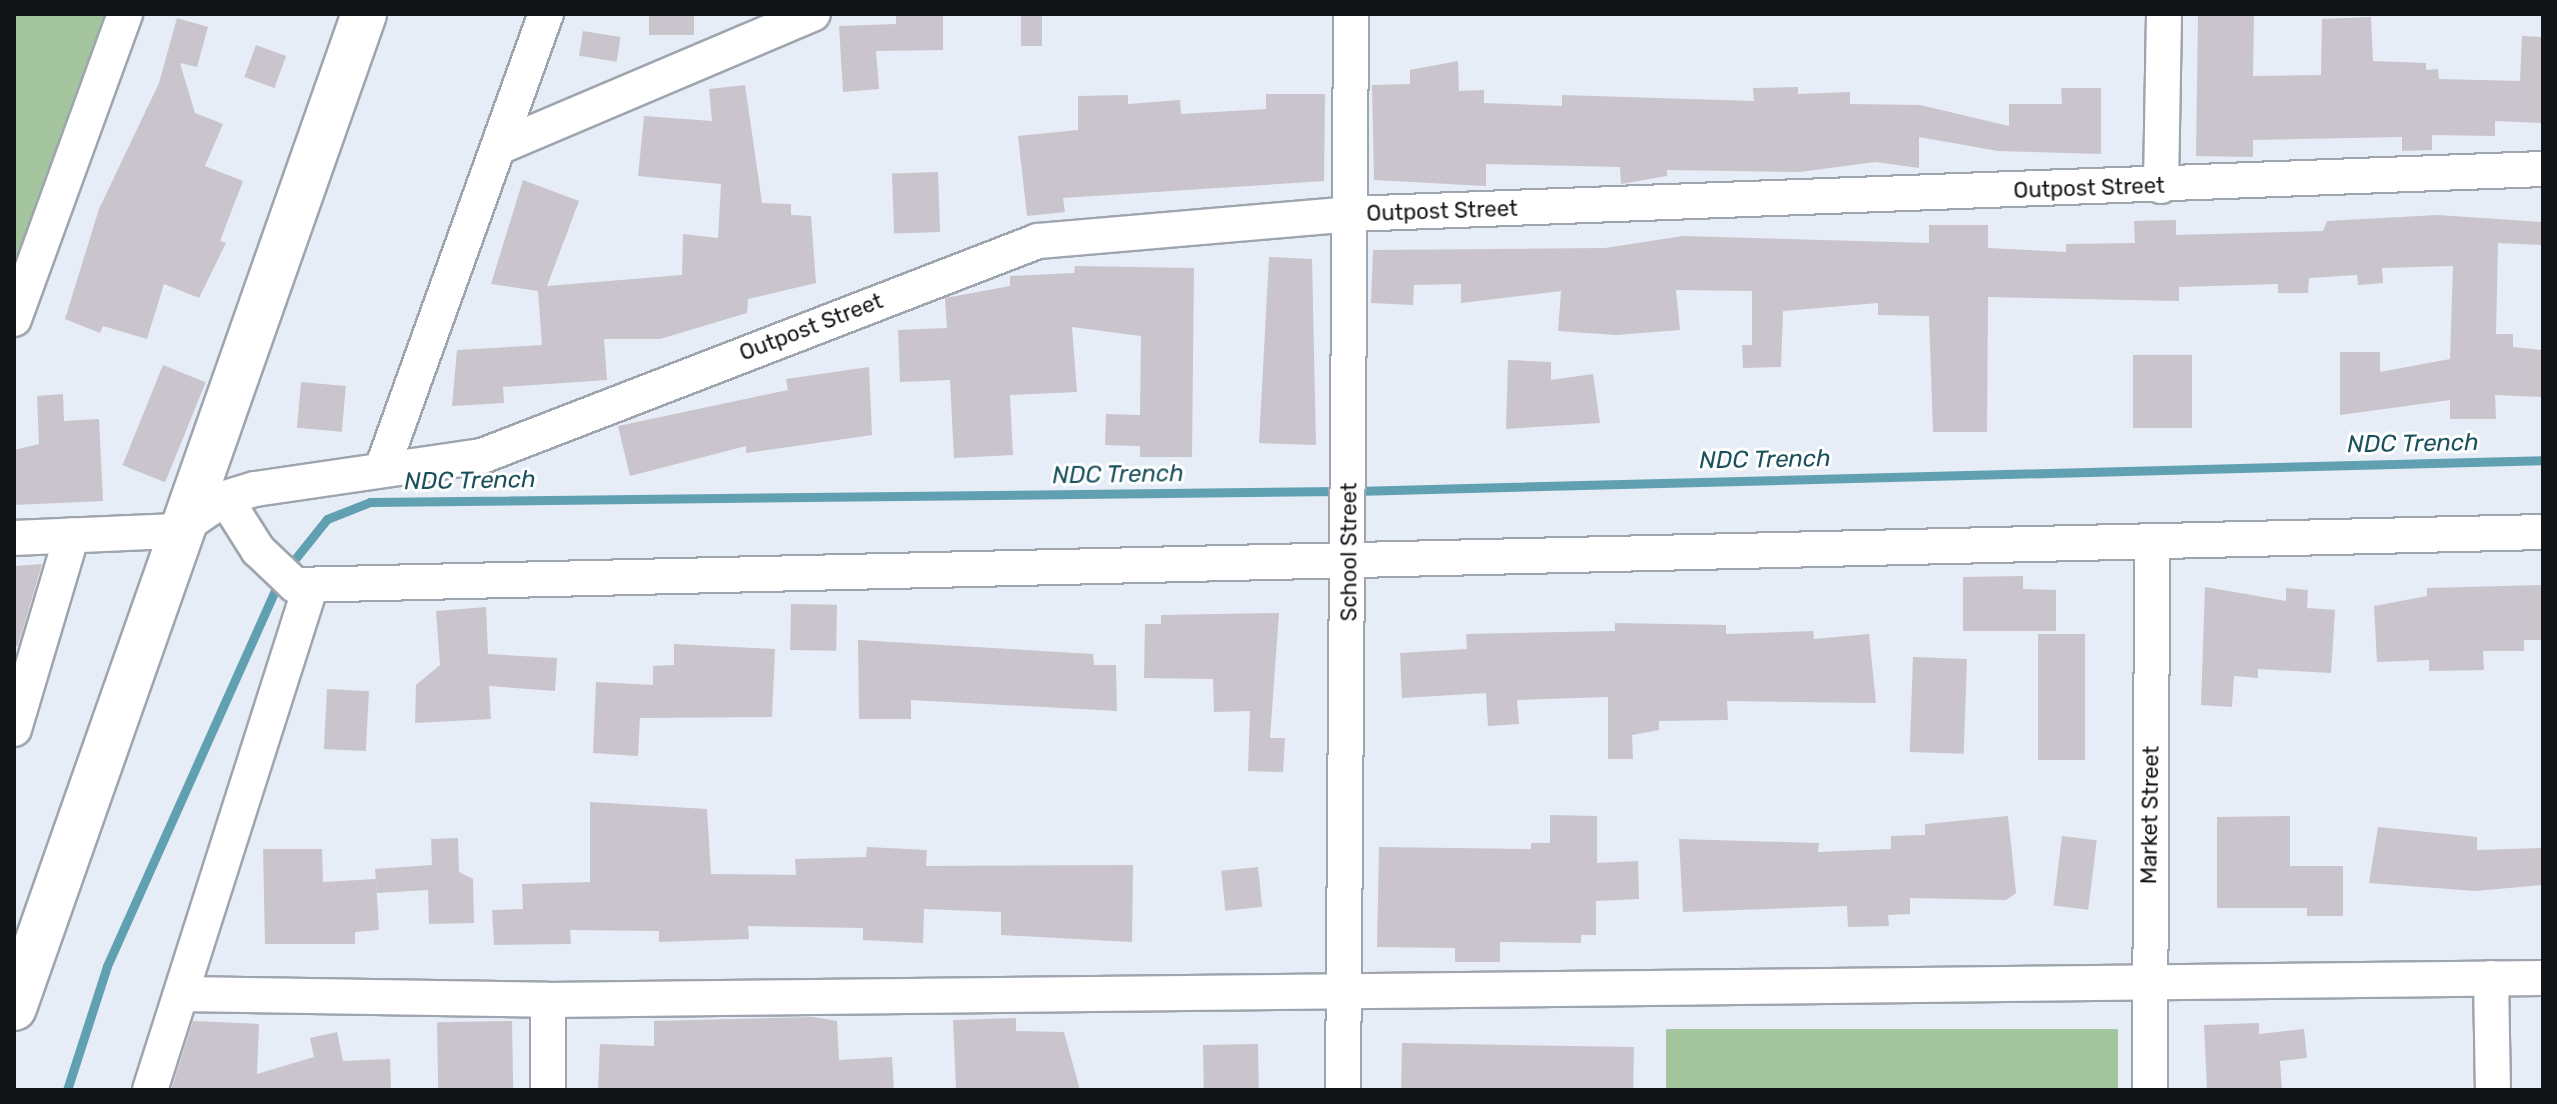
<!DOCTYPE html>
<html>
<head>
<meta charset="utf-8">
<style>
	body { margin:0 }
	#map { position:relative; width:2557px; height:1104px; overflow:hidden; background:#e6edf6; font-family:Rubik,sans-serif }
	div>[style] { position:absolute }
	.green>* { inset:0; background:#a5c59e; transform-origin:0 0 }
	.stream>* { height:9px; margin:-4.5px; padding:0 4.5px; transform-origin:4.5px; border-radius:4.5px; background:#60a0b0 }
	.building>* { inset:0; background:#cac4cd; transform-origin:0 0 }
	.roads { filter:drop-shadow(2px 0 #9ea5ae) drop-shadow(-2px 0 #9ea5ae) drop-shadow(0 2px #9ea5ae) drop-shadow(0 -2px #9ea5ae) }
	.minor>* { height:34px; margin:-17px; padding:0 17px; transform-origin:17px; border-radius:17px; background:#fff }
	.major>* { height:44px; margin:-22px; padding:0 22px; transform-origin:22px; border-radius:22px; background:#fff }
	span { translate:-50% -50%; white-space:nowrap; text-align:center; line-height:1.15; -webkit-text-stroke:6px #fff; paint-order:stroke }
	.street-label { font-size:22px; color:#121518 }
	.water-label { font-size:24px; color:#1a515d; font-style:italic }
	.frame { position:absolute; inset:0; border:16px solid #121518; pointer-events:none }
</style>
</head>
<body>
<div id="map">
	<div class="green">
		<div style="clip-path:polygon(14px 14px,108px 14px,14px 275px)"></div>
		<div style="left:2118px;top:1029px;width:61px;height:452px;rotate:90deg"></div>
	</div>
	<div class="stream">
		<div style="left:1355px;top:491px;width:1188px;rotate:-1.49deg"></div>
		<div style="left:287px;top:569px;width:64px;rotate:-51.3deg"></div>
		<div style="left:327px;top:519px;width:46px;rotate:-21.6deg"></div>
		<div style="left:370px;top:502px;width:970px;rotate:-0.65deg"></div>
		<div style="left:67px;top:1090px;width:130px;rotate:-72.1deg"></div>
		<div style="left:107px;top:966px;width:421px;rotate:-65.9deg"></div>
	</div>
	<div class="building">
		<div style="left:649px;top:14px;width:45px;height:21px"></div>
		<div style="clip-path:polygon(896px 14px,943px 14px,943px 50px,876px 51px,879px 89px,843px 92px,839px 26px,896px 24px)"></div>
		<div style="left:1021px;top:14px;width:21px;height:32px"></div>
		<div style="clip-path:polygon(2198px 14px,2254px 14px,2253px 76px,2321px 75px,2322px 19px,2371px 17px,2373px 61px,2426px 63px,2426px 70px,2438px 69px,2439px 79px,2520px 81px,2522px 36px,2543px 37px,2543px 123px,2495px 121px,2495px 136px,2432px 135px,2432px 150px,2402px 151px,2402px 137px,2253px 140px,2253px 157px,2196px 156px)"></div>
		<div style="clip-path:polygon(177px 18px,208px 27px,197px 67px,180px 63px,195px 113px,223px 124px,205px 166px,243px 181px,220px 241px,226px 243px,199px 298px,164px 284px,147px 339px,103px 326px,100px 333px,65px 319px,99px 209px,159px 83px)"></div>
		<div style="left:583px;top:31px;width:38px;height:25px;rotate:9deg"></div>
		<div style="left:256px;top:45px;width:32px;height:34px;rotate:20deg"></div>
		<div style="clip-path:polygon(1458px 61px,1459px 91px,1484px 90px,1484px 103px,1562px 106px,1562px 95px,1754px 101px,1753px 88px,1798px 87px,1798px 94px,1850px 92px,1850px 104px,1920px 105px,2009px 126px,2009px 104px,2062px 104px,2061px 88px,2101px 88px,2101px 154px,1998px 151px,1919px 137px,1919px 168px,1875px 162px,1800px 172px,1667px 170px,1667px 176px,1621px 184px,1620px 167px,1486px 164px,1486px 186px,1374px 180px,1372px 85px,1410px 84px,1410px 70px)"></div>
		<div style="clip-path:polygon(745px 85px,762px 203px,791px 204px,791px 215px,811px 216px,816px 283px,748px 299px,747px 313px,660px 339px,604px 339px,607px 380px,503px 387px,504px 403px,452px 406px,457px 350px,542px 345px,538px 291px,491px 284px,523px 180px,579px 201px,547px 286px,682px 275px,683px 234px,718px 238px,721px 184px,638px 176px,644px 116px,712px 121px,709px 89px)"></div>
		<div style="clip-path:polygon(1266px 94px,1325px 94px,1324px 181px,1063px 198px,1065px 212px,1027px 216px,1018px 136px,1078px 130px,1078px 96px,1128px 95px,1128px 104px,1180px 100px,1181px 114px,1266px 109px)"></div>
		<div style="left:938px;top:172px;width:60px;height:46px;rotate:88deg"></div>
		<div style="clip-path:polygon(2437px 215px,2543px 222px,2543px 245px,2498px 243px,2496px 334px,2513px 334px,2513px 347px,2543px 350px,2543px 397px,2495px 395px,2496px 419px,2450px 419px,2450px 400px,2340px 415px,2340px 352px,2380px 352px,2380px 372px,2450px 359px,2453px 266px,2382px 268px,2383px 283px,2358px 285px,2357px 275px,2309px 278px,2308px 293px,2278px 293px,2278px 284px,2179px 287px,2179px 301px,1988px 297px,1987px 432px,1933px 432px,1929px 316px,1878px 315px,1878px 303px,1783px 311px,1781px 367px,1743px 368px,1742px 345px,1752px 345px,1752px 291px,1676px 290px,1680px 330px,1616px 335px,1558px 331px,1561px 291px,1461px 303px,1461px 284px,1414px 285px,1413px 305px,1371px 303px,1373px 250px,1605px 248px,1683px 236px,1929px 243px,1929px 225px,1988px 225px,1988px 248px,2066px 252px,2066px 244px,2135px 243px,2134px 221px,2176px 220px,2176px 235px,2323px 231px,2327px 221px)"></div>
		<div style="clip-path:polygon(1269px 257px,1312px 259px,1316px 445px,1259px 443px)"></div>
		<div style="clip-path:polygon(1075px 266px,1194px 268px,1192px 457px,1140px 457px,1140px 446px,1105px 445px,1106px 414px,1140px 415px,1141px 336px,1072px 327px,1077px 392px,1010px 395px,1013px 455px,954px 458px,950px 380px,900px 382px,898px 330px,947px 328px,945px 298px,1010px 286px,1010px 276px,1074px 273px)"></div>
		<div style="left:2133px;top:355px;width:59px;height:73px"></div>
		<div style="clip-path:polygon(1508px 360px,1551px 362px,1551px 380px,1593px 374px,1600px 423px,1506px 429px)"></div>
		<div style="left:163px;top:365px;width:46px;height:108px;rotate:22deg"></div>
		<div style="clip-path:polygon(869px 367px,872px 435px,746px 453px,746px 446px,630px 476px,618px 426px,788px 390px,786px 379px)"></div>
		<div style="left:301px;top:382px;width:45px;height:46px;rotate:5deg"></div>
		<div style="clip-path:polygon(63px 394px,64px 421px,99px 419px,103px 501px,14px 505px,14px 450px,39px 444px,37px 396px)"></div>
		<div style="clip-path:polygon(42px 564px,18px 646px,14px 646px,14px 566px)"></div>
		<div style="clip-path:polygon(2023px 576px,2023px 589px,2056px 590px,2056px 631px,1963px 631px,1963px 577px)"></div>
		<div style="clip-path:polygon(2543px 585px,2543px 640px,2524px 640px,2524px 651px,2483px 651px,2484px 670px,2429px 671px,2429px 660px,2377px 662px,2374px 606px,2427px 596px,2427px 588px)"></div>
		<div style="clip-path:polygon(2205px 587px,2286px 601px,2286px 588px,2308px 590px,2307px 608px,2335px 610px,2331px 673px,2258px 669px,2258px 678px,2234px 676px,2232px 707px,2201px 705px)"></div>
		<div style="left:791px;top:604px;width:46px;height:46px;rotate:1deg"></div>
		<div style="clip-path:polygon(486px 607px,488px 654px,557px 658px,555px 691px,489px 686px,491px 719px,415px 723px,416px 685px,440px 665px,436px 611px)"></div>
		<div style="clip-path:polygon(1279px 613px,1270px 738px,1285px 738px,1283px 772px,1248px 771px,1250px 711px,1214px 712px,1213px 679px,1144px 678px,1145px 624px,1161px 624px,1161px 615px)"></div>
		<div style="clip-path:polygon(1615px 623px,1726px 625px,1726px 634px,1813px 631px,1814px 639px,1869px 634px,1876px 703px,1727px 701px,1728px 720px,1659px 721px,1659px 730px,1632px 735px,1633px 759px,1608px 759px,1608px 697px,1517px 700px,1519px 724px,1488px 726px,1486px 693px,1402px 698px,1400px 653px,1467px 649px,1466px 634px,1615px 631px)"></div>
		<div style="left:2038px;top:634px;width:47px;height:126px"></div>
		<div style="clip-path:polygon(858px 640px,1093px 654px,1094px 665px,1116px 665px,1117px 711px,911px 700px,911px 719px,859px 719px)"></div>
		<div style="clip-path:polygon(674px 644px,775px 649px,772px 717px,640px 718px,638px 756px,593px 753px,596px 682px,653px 685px,653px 666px,674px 665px)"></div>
		<div style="left:1913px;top:657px;width:54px;height:95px;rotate:2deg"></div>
		<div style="left:327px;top:689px;width:42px;height:60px;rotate:3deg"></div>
		<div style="clip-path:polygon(590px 802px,707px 809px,711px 874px,796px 875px,795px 859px,866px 857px,867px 847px,927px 850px,926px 866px,1133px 865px,1132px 942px,1001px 935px,1001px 912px,924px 909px,923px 943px,863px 940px,863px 928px,748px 926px,749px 939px,659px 942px,659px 931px,570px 930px,571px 944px,494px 945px,492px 910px,523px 909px,522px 884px,590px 882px)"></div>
		<div style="clip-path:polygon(1550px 815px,1597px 816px,1597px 863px,1638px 861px,1639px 899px,1596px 901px,1596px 935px,1581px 935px,1581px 943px,1500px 942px,1500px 962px,1455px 962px,1455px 948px,1377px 947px,1379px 847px,1531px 849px,1531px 843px,1550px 843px)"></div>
		<div style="clip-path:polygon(2008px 816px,2016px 893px,2006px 900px,1910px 898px,1910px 914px,1888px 915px,1889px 926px,1848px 927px,1847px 906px,1683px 912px,1679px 839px,1819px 843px,1818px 852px,1891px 849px,1891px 836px,1925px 835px,1925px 824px)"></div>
		<div style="clip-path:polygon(2290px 816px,2290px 866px,2343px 866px,2343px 916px,2307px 916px,2307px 908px,2217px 908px,2217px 817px)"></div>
		<div style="clip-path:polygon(2378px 827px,2477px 837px,2477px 850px,2543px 848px,2543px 885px,2475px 891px,2369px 883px)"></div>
		<div style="left:2062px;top:836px;width:35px;height:70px;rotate:7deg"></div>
		<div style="clip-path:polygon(458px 838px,459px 872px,473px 879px,474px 923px,429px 924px,428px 890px,377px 893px,375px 869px,432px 865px,431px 839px)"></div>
		<div style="clip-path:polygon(263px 849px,322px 849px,323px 882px,376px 879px,379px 930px,355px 932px,355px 944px,265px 944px)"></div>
		<div style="left:1258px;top:867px;width:40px;height:37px;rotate:84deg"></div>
		<div style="clip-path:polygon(814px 1017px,837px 1021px,839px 1060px,892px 1057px,894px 1090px,598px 1090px,600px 1044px,654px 1046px,654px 1021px)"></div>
		<div style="clip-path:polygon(1016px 1018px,1016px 1031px,1064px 1032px,1080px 1090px,956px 1088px,953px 1020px)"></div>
		<div style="clip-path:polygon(193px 1021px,259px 1024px,257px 1074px,314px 1057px,310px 1038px,337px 1032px,343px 1061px,390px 1059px,391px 1090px,171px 1090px)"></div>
		<div style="left:512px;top:1021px;width:69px;height:75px;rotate:89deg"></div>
		<div style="clip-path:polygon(2259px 1023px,2259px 1034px,2304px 1029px,2307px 1058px,2280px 1061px,2282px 1090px,2207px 1090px,2204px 1025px)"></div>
		<div style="left:1402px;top:1043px;width:232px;height:47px;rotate:1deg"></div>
		<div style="left:1258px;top:1044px;width:44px;height:55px;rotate:89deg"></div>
	</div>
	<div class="roads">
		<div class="minor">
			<div style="left:499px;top:147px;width:341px;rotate:-23deg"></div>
			<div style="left:2161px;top:186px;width:172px;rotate:-89deg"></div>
			<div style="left:14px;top:319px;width:325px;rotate:-70deg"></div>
			<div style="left:382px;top:469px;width:484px;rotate:-70.2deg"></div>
			<div style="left:225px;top:498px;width:62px;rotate:57.6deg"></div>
			<div style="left:258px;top:550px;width:51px;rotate:43.4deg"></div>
			<div style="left:295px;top:585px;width:2249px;rotate:-1.35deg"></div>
			<div style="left:14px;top:538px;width:163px;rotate:-2.5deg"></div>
			<div style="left:177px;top:531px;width:58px;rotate:-34.5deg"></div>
			<div style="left:225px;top:498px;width:31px;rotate:-17deg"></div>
			<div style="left:255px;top:489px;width:229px;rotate:-8.3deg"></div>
			<div style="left:482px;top:456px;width:596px;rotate:-21.14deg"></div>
			<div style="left:1038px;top:241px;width:313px;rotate:-4.9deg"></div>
			<div style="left:1350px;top:214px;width:1194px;rotate:-2.16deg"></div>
			<div style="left:14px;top:729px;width:202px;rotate:-73.4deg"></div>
			<div style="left:2491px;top:978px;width:112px;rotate:89deg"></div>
			<div style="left:182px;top:994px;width:366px;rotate:0.9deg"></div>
			<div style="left:548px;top:1000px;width:1995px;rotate:-0.63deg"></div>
			<div style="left:150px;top:1090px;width:530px;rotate:-72.32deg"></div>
			<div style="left:548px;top:1090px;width:90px;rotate:-90deg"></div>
			<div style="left:1343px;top:1090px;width:1076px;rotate:-89.57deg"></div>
			<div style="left:2150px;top:1090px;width:549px;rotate:-89.79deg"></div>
		</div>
		<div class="major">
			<div style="left:14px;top:1008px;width:1054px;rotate:-70.6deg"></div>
		</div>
	</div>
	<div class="street-label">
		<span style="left:2089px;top:188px;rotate:-2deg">Outpost Street</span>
		<span style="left:1442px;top:211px;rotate:-2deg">Outpost Street</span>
		<span style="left:811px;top:327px;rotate:-21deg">Outpost Street</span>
		<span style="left:1349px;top:552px;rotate:-90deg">School Street</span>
		<span style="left:2150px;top:815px;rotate:-89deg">Market Street</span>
	</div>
	<div class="water-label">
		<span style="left:2413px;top:444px;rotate:-1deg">NDC Trench</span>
		<span style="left:1765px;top:460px;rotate:-1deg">NDC Trench</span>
		<span style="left:1118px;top:475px;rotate:-1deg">NDC Trench</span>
		<span style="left:470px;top:481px;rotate:-1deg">NDC Trench</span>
	</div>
	<div class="frame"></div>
</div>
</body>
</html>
